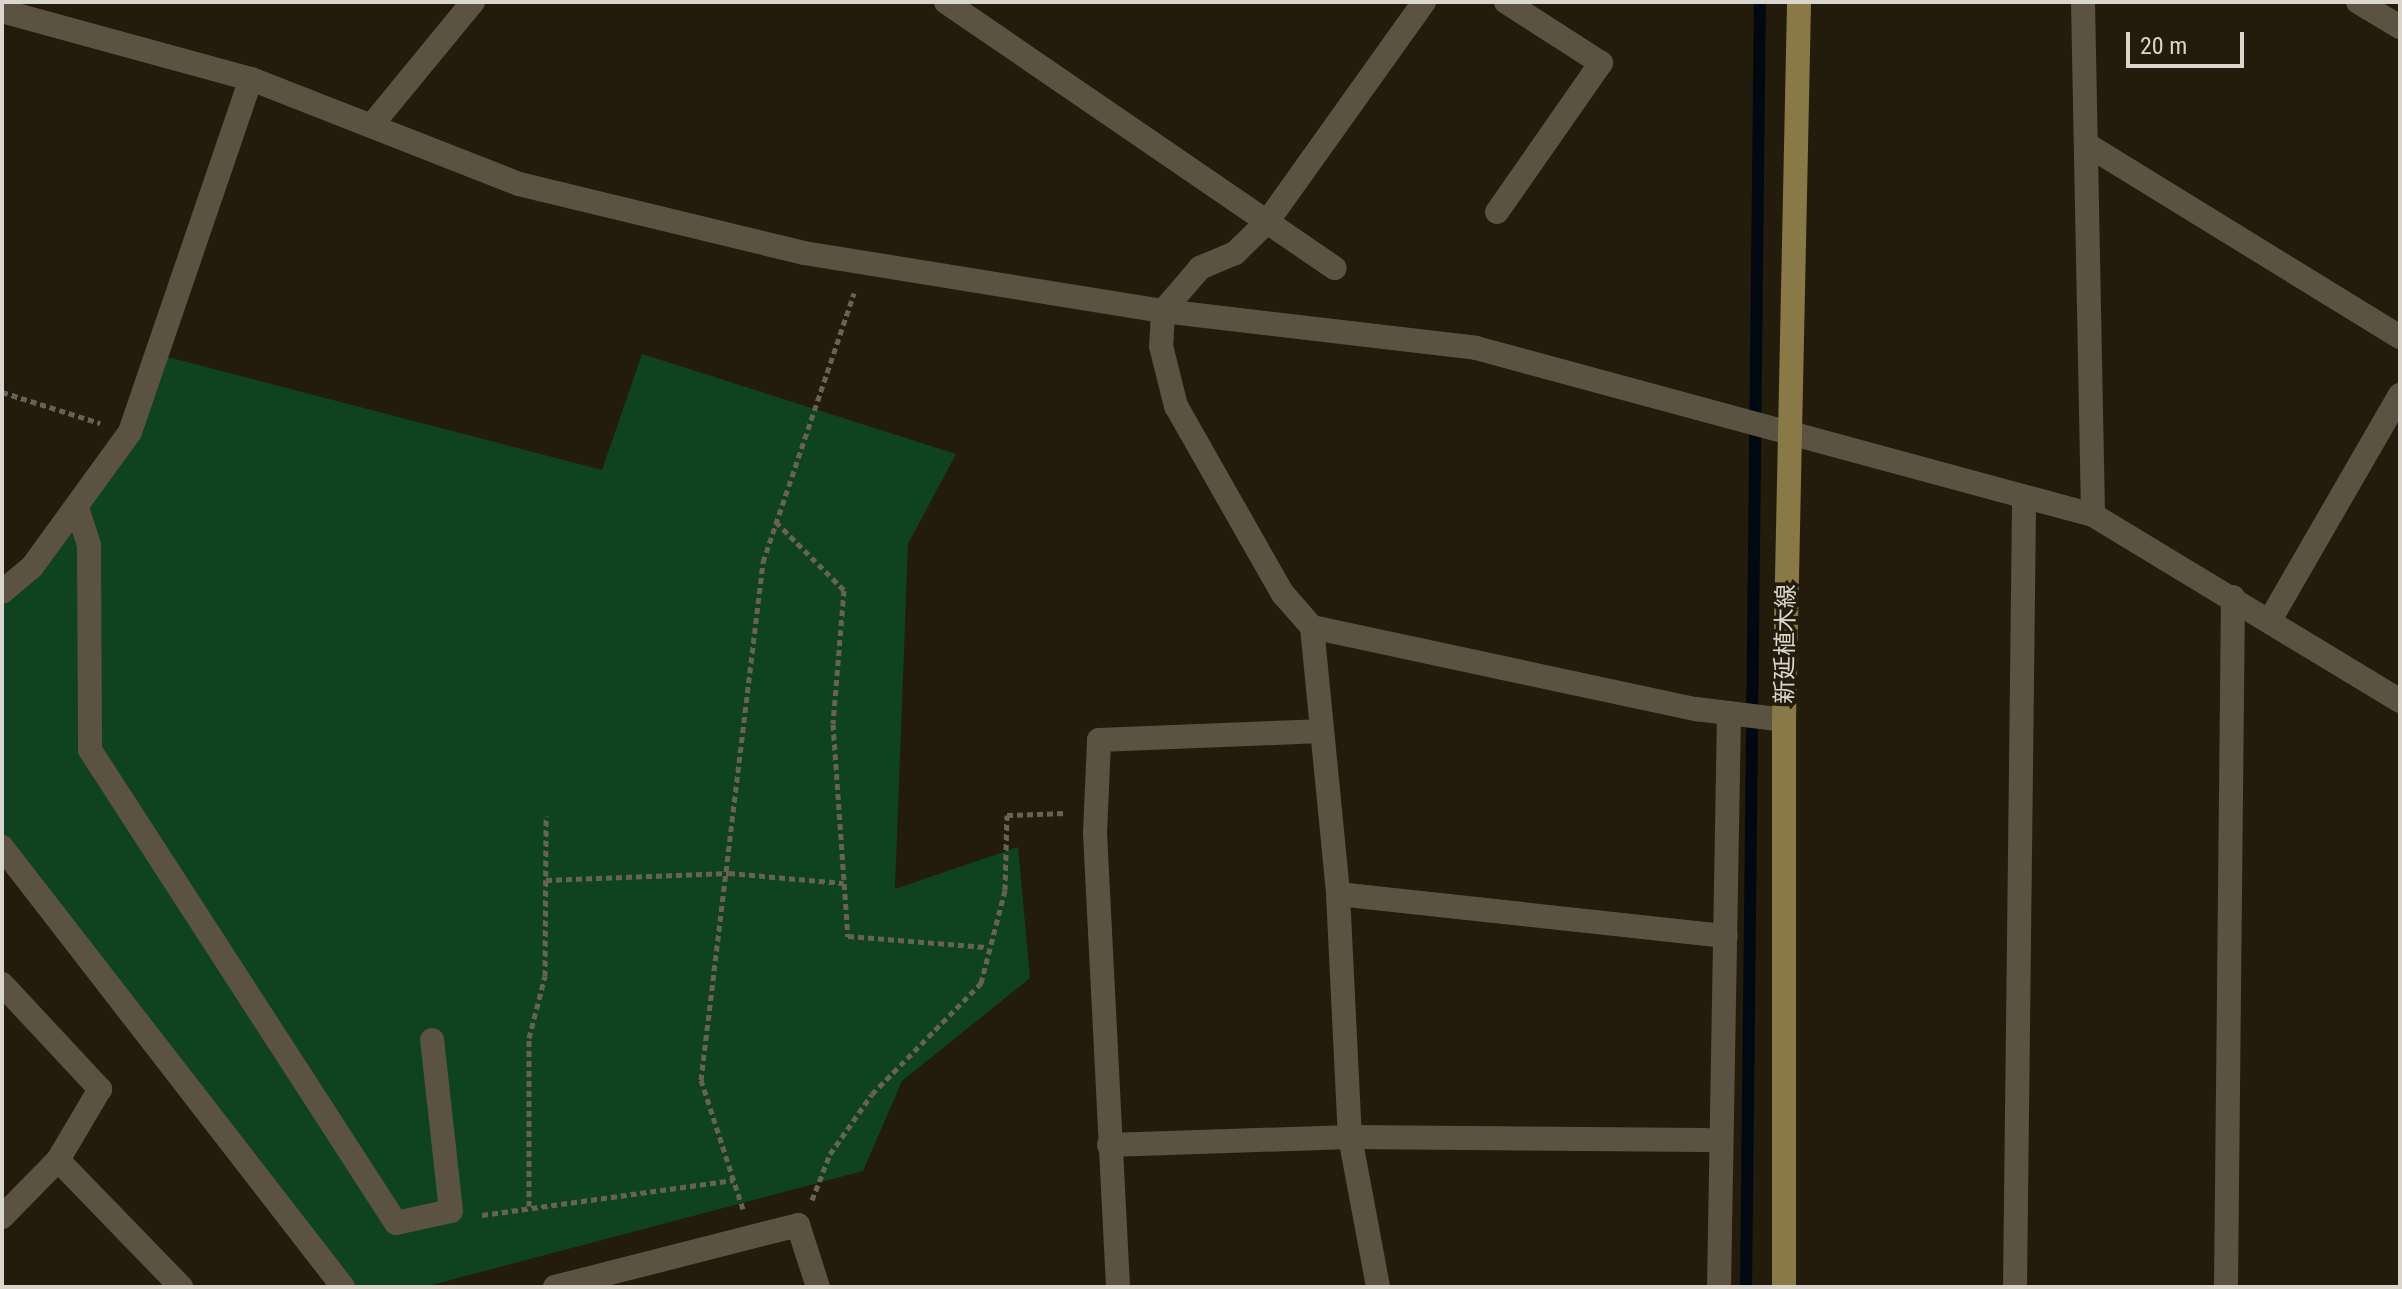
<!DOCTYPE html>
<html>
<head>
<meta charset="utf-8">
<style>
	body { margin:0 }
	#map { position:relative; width:2402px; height:1289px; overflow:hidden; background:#231c0d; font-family:"Roboto Condensed","Noto Sans JP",sans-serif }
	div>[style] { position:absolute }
	.green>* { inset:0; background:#0e4220 }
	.stream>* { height:12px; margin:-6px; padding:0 6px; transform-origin:6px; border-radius:6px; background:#000911 }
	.path>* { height:5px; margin-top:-2.5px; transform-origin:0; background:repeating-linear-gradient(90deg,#686255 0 6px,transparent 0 10px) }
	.minor>* { height:24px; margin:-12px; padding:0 12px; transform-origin:12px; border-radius:12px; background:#5b5242 }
	.major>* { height:24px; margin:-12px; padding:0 12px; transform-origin:12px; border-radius:12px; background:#897947 }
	span { translate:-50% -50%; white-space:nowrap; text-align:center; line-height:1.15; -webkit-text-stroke:7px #231c0d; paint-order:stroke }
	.street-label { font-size:24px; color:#dbd6cd }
	.frame { position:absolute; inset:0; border:4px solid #dbd6cd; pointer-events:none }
	.scale { position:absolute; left:2126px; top:32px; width:118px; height:36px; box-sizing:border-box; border:4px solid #dbd6cd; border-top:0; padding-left:10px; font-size:24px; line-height:28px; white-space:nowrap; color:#dbd6cd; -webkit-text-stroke:6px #231c0d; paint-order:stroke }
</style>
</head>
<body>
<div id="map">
	<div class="green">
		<div style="clip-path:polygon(156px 354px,602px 470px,642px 354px,956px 454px,908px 544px,895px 889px,1018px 847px,1030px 978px,902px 1081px,863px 1171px,424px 1287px,343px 1287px,2px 847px,2px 592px,86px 496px)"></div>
	</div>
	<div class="stream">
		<div style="left:1746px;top:1287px;width:1285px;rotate:-89.38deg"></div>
	</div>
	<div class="path">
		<div style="left:2px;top:392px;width:103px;rotate:17.6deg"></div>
		<div style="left:776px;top:522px;width:96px;rotate:45deg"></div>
		<div style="left:844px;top:590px;width:134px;rotate:94.7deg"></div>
		<div style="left:833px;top:724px;width:213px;rotate:86deg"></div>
		<div style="left:848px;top:936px;width:138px;rotate:4.6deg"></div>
		<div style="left:546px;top:880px;width:183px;rotate:-2.2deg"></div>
		<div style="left:729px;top:873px;width:115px;rotate:5deg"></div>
		<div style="left:812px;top:1200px;width:49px;rotate:-68.6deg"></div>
		<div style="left:830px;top:1154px;width:73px;rotate:-55deg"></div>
		<div style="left:872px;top:1094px;width:156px;rotate:-45.5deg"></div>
		<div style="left:981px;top:983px;width:96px;rotate:-75.5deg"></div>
		<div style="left:1005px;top:890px;width:75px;rotate:-88.5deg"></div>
		<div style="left:1007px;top:815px;width:59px;rotate:-1.9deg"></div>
		<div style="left:529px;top:1206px;width:168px;rotate:-90deg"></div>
		<div style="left:529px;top:1038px;width:64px;rotate:-75.5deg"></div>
		<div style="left:545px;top:976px;width:160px;rotate:-89.6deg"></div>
		<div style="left:743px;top:1209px;width:136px;rotate:-108deg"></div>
		<div style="left:701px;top:1080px;width:522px;rotate:-83.17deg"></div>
		<div style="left:763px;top:562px;width:284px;rotate:-71.3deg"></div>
		<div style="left:482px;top:1215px;width:254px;rotate:-7.9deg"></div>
	</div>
	<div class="minor">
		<div style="left:946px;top:2px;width:471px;rotate:34.4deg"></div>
		<div style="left:1424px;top:2px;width:270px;rotate:125.5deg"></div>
		<div style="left:1267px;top:222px;width:45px;rotate:135.9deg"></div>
		<div style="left:1235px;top:253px;width:38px;rotate:157deg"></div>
		<div style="left:1200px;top:268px;width:57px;rotate:130.7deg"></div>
		<div style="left:1163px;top:311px;width:35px;rotate:93deg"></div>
		<div style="left:1161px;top:346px;width:62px;rotate:76deg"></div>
		<div style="left:1176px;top:406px;width:216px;rotate:60.4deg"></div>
		<div style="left:1283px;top:594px;width:44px;rotate:48.7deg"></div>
		<div style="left:1312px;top:627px;width:393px;rotate:12.1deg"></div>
		<div style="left:1696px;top:709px;width:89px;rotate:7.1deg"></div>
		<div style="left:2083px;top:2px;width:513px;rotate:88.88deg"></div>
		<div style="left:2358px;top:2px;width:49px;rotate:30.8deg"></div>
		<div style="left:2px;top:11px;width:258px;rotate:15.3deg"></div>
		<div style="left:251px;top:79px;width:288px;rotate:21.4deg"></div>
		<div style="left:519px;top:184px;width:293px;rotate:13.6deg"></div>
		<div style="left:804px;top:253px;width:364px;rotate:9.2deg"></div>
		<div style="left:1163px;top:311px;width:315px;rotate:6.7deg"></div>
		<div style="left:1476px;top:348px;width:639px;rotate:15.15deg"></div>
		<div style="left:2093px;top:515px;width:359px;rotate:31.2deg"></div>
		<div style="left:371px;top:126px;width:161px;rotate:-50.6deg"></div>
		<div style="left:2086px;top:144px;width:369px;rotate:31.6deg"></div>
		<div style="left:1497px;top:212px;width:182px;rotate:-55.1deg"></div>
		<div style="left:1601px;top:63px;width:113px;rotate:-147.3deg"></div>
		<div style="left:77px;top:508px;width:39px;rotate:72deg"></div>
		<div style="left:89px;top:545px;width:205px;rotate:89.7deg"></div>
		<div style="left:90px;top:750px;width:563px;rotate:57.1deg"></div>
		<div style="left:396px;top:1223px;width:56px;rotate:-12.3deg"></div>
		<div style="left:451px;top:1211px;width:172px;rotate:-96.3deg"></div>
		<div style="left:2px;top:592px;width:39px;rotate:-40deg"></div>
		<div style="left:32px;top:567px;width:167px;rotate:-54deg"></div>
		<div style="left:130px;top:432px;width:373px;rotate:-71.1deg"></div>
		<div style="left:2270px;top:620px;width:260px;rotate:-60deg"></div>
		<div style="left:1312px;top:627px;width:268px;rotate:84.4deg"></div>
		<div style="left:1338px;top:894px;width:243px;rotate:87.2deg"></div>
		<div style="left:1350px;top:1137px;width:153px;rotate:79.4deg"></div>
		<div style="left:2px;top:847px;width:557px;rotate:52.22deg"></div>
		<div style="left:1338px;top:894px;width:390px;rotate:6.2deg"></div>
		<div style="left:2px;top:984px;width:144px;rotate:47deg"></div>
		<div style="left:100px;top:1089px;width:82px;rotate:120.6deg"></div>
		<div style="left:1109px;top:1145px;width:241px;rotate:-1.9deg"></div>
		<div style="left:1350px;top:1137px;width:356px;rotate:0.5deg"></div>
		<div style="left:2px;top:1217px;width:80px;rotate:-45.5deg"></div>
		<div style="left:58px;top:1160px;width:177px;rotate:45.9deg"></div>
		<div style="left:555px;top:1287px;width:251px;rotate:-14.3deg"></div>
		<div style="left:798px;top:1225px;width:65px;rotate:72.1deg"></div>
		<div style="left:1118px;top:1287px;width:455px;rotate:-92.9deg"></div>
		<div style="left:1095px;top:833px;width:93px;rotate:-87.5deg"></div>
		<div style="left:1099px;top:740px;width:221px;rotate:-2.3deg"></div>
		<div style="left:1719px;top:1287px;width:574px;rotate:-89deg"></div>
		<div style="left:2015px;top:1287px;width:786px;rotate:-89.34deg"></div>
		<div style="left:2226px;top:1287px;width:690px;rotate:-89.42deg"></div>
	</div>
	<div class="major">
		<div style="left:1784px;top:1287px;width:567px;rotate:-90deg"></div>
		<div style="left:1784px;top:720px;width:718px;rotate:-88.8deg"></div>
	</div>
	<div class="street-label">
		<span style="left:1786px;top:644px;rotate:-89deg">新延植木線</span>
	</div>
	<div class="frame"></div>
	<div class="scale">20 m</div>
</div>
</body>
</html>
